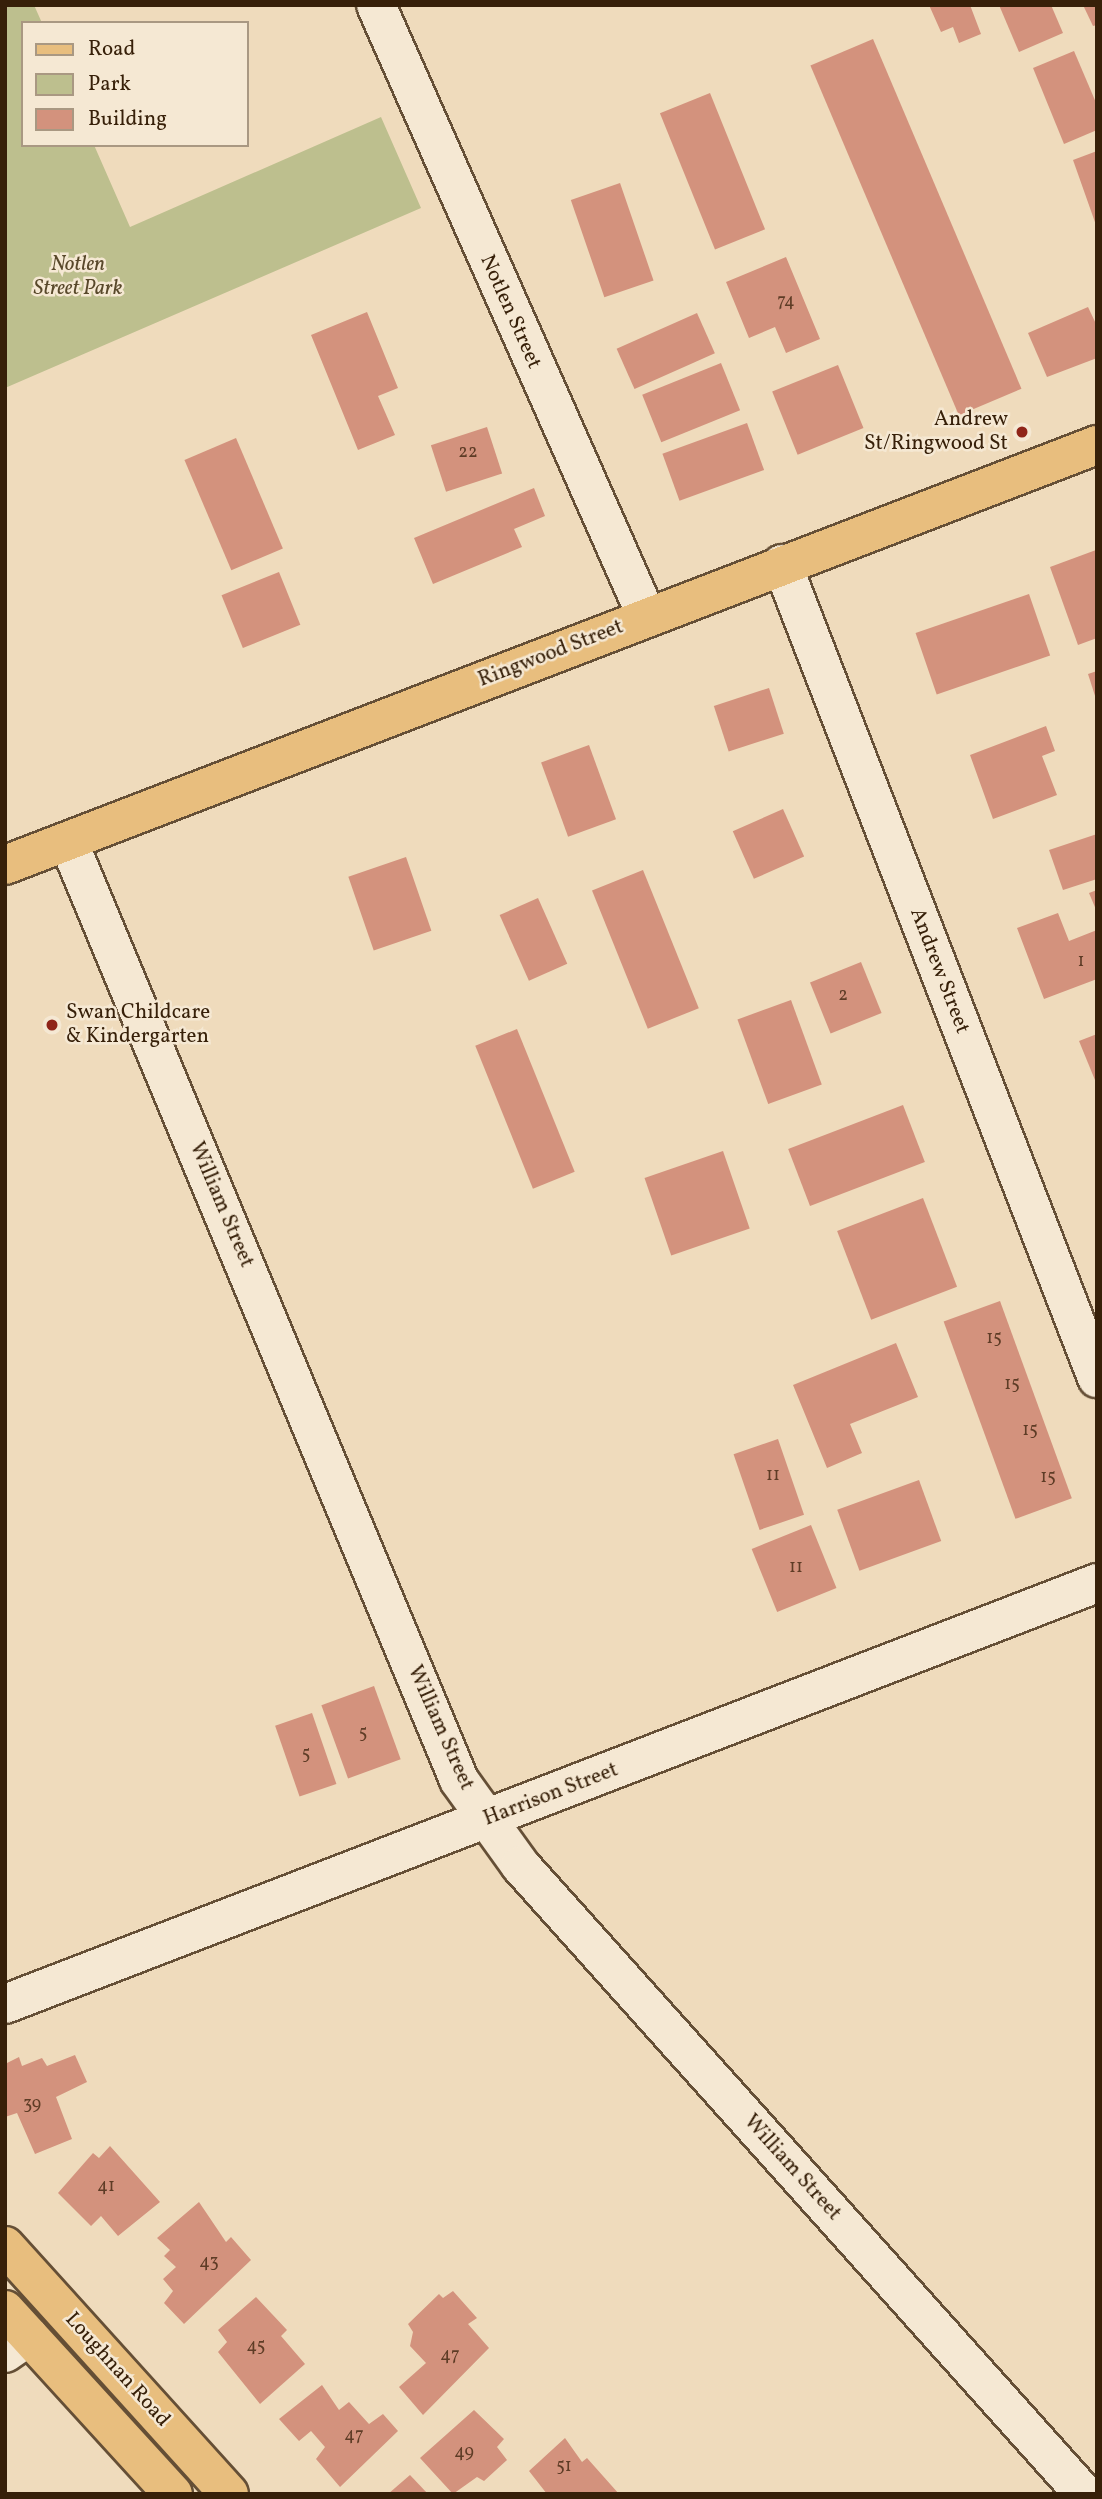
<!DOCTYPE html>
<html>
<head>
<meta charset="utf-8">
<style>
	body { margin:0 }
	#map { position:relative; width:1102px; height:2499px; overflow:hidden; background:#efdbbc; font-family:Vollkorn,serif }
	div>[style] { position:absolute }
	.green>* { inset:0; background:#bdbf8e }
	.building>* { inset:0; background:#d3927d; transform-origin:0 0 }
	.roads { filter:drop-shadow(2px 0 #654f36) drop-shadow(-2px 0 #654f36) drop-shadow(0 2px #654f36) drop-shadow(0 -2px #654f36) }
	.minor>* { height:38px; margin:-19px; padding:0 19px; transform-origin:19px; border-radius:19px; background:#f5e8d3 }
	.major>* { height:38px; margin:-19px; padding:0 19px; transform-origin:19px; border-radius:19px; background:#e8be7e }
	.dots>* { width:19px; height:19px; translate:-50% -50%; box-sizing:border-box; border:4px solid #f5e8d3; border-radius:50% }
	span { translate:-50% -50%; white-space:nowrap; text-align:center; line-height:1.15; -webkit-text-stroke:5px #f5e8d3; paint-order:stroke }
	.number-label { font-size:18px; color:#5e3c26 }
	.number-label span { -webkit-text-stroke-width:0 }
	.park-label { font-size:21px; color:#58482a; font-style:italic }
	.street-label { font-size:21px; color:#372009 }
	.poi-label { font-size:21px; color:#372009 }
	.right { translate:-100% -50%; text-align:right }
	.left { translate:0 -50%; text-align:left }
	.frame { position:absolute; inset:0; border:7px solid #372009; pointer-events:none }
	.legend { position:absolute; left:21px; top:21px; width:228px; height:126px; box-sizing:border-box; background:#f5e8d3; border:2px solid #a99882; margin:0; padding:9px 12px; list-style:none; font-size:21px; color:#372009 }
	.legend li { display:flex; align-items:center; gap:14px; height:35px }
	.legend b { width:35px; border:2px solid #a99882 }
</style>
</head>
<body>
<div id="map">
	<div class="green">
		<div style="clip-path:polygon(5px 5px,34px 5px,42px 23px,23px 23px,23px 145px,94px 145px,130px 227px,381px 117px,421px 208px,5px 388px)"></div>
	</div>
	<div class="building">
		<div style="clip-path:polygon(929px 5px,970px 5px,981px 34px,959px 43px,953px 27px,941px 32px)"></div>
		<div style="clip-path:polygon(999px 5px,1051px 5px,1063px 33px,1019px 52px)"></div>
		<div style="clip-path:polygon(1083px 5px,1097px 5px,1097px 25px,1093px 26px)"></div>
		<div style="left:873px;top:39px;width:380px;height:68px;rotate:67deg"></div>
		<div style="clip-path:polygon(1074px 51px,1097px 105px,1097px 130px,1064px 144px,1033px 68px)"></div>
		<div style="left:710px;top:93px;width:147px;height:54px;rotate:68deg"></div>
		<div style="clip-path:polygon(1097px 151px,1097px 225px,1096px 225px,1073px 160px)"></div>
		<div style="left:620px;top:183px;width:103px;height:52px;rotate:71deg"></div>
		<div style="clip-path:polygon(786px 257px,820px 339px,786px 353px,775px 327px,749px 338px,726px 282px)"></div>
		<div style="clip-path:polygon(1088px 307px,1097px 326px,1097px 358px,1047px 377px,1028px 333px)"></div>
		<div style="clip-path:polygon(367px 312px,398px 388px,378px 396px,395px 435px,358px 450px,311px 335px)"></div>
		<div style="left:697px;top:313px;width:44px;height:88px;rotate:66deg"></div>
		<div style="left:721px;top:363px;width:51px;height:85px;rotate:68deg"></div>
		<div style="left:838px;top:365px;width:68px;height:71px;rotate:68deg"></div>
		<div style="left:747px;top:423px;width:50px;height:90px;rotate:70deg"></div>
		<div style="left:487px;top:427px;width:49px;height:59px;rotate:72deg"></div>
		<div style="left:236px;top:438px;width:120px;height:56px;rotate:67deg"></div>
		<div style="clip-path:polygon(534px 488px,545px 516px,514px 529px,522px 547px,433px 584px,414px 538px)"></div>
		<div style="clip-path:polygon(1096px 550px,1097px 638px,1078px 645px,1050px 567px)"></div>
		<div style="left:279px;top:572px;width:57px;height:62px;rotate:68deg"></div>
		<div style="left:1029px;top:594px;width:65px;height:120px;rotate:71deg"></div>
		<div style="clip-path:polygon(1097px 671px,1097px 699px,1096px 699px,1088px 674px)"></div>
		<div style="left:769px;top:688px;width:48px;height:58px;rotate:72deg"></div>
		<div style="clip-path:polygon(1046px 726px,1055px 751px,1042px 756px,1057px 795px,993px 819px,970px 755px)"></div>
		<div style="left:589px;top:745px;width:79px;height:51px;rotate:70deg"></div>
		<div style="left:783px;top:809px;width:52px;height:55px;rotate:66deg"></div>
		<div style="clip-path:polygon(1097px 834px,1097px 879px,1063px 890px,1049px 850px)"></div>
		<div style="left:406px;top:857px;width:78px;height:61px;rotate:71deg"></div>
		<div style="left:643px;top:870px;width:149px;height:55px;rotate:68deg"></div>
		<div style="clip-path:polygon(1097px 890px,1097px 912px,1089px 893px)"></div>
		<div style="left:538px;top:898px;width:72px;height:42px;rotate:66deg"></div>
		<div style="clip-path:polygon(1058px 913px,1069px 941px,1097px 930px,1097px 979px,1044px 999px,1017px 928px)"></div>
		<div style="left:861px;top:962px;width:55px;height:55px;rotate:68deg"></div>
		<div style="left:791px;top:1000px;width:90px;height:57px;rotate:70deg"></div>
		<div style="left:517px;top:1029px;width:154px;height:45px;rotate:68deg"></div>
		<div style="clip-path:polygon(1097px 1034px,1097px 1085px,1079px 1041px)"></div>
		<div style="left:903px;top:1105px;width:61px;height:123px;rotate:69deg"></div>
		<div style="left:723px;top:1151px;width:82px;height:83px;rotate:71deg"></div>
		<div style="left:923px;top:1198px;width:95px;height:92px;rotate:69deg"></div>
		<div style="left:1000px;top:1301px;width:210px;height:60px;rotate:70deg"></div>
		<div style="clip-path:polygon(896px 1343px,918px 1397px,850px 1424px,862px 1453px,827px 1468px,793px 1385px)"></div>
		<div style="left:778px;top:1439px;width:80px;height:47px;rotate:71deg"></div>
		<div style="left:919px;top:1480px;width:65px;height:87px;rotate:70deg"></div>
		<div style="left:811px;top:1525px;width:68px;height:64px;rotate:68deg"></div>
		<div style="left:374px;top:1686px;width:78px;height:56px;rotate:70deg"></div>
		<div style="left:312px;top:1713px;width:75px;height:39px;rotate:71deg"></div>
		<div style="clip-path:polygon(75px 2055px,87px 2082px,56px 2097px,72px 2139px,35px 2154px,17px 2113px,5px 2117px,7px 2063px,19px 2057px,22px 2066px,42px 2058px,47px 2066px)"></div>
		<div style="clip-path:polygon(110px 2146px,160px 2202px,118px 2236px,101px 2216px,91px 2226px,58px 2193px,93px 2153px,99px 2158px)"></div>
		<div style="clip-path:polygon(199px 2202px,226px 2242px,231px 2237px,251px 2260px,184px 2324px,164px 2303px,173px 2291px,163px 2279px,176px 2267px,164px 2256px,170px 2250px,157px 2238px)"></div>
		<div style="clip-path:polygon(453px 2291px,477px 2318px,468px 2324px,489px 2348px,423px 2415px,399px 2387px,426px 2363px,410px 2346px,413px 2332px,408px 2324px,439px 2294px,443px 2298px)"></div>
		<div style="clip-path:polygon(256px 2297px,287px 2330px,281px 2336px,305px 2364px,260px 2404px,218px 2352px,227px 2342px,218px 2330px)"></div>
		<div style="clip-path:polygon(322px 2385px,339px 2410px,349px 2402px,369px 2424px,383px 2414px,398px 2431px,340px 2487px,316px 2459px,325px 2447px,311px 2431px,299px 2441px,279px 2419px)"></div>
		<div style="clip-path:polygon(474px 2410px,504px 2439px,497px 2447px,507px 2460px,484px 2481px,477px 2477px,453px 2494px,420px 2458px)"></div>
		<div style="clip-path:polygon(565px 2438px,582px 2462px,587px 2458px,619px 2494px,547px 2494px,529px 2471px)"></div>
		<div style="clip-path:polygon(410px 2475px,428px 2494px,388px 2494px)"></div>
	</div>
	<div class="roads">
		<div class="minor">
			<div style="left:376px;top:5px;width:669px;rotate:66.12deg"></div>
			<div style="left:782px;top:564px;width:873px;rotate:68.84deg"></div>
			<div style="left:68px;top:841px;width:1017px;rotate:67.39deg"></div>
			<div style="left:459px;top:1780px;width:105px;rotate:54.3deg"></div>
			<div style="left:520px;top:1865px;width:845px;rotate:48.12deg"></div>
			<div style="left:5px;top:2004px;width:1170px;rotate:-21.08deg"></div>
			<div style="left:5px;top:2353px;width:29px;rotate:-35deg"></div>
		</div>
		<div class="major">
			<div style="left:5px;top:865px;width:1170px;rotate:-21.04deg"></div>
			<div style="left:5px;top:2246px;width:334px;rotate:47.9deg"></div>
			<div style="left:5px;top:2310px;width:249px;rotate:47.6deg"></div>
		</div>
	</div>
	<div class="dots">
		<div style="left:1022px;top:432px;background:#8f2418"></div>
		<div style="left:52px;top:1025px;background:#8f2418"></div>
	</div>
	<div class="number-label">
		<span style="left:786px;top:302px">74</span>
		<span style="left:468px;top:453px">22</span>
		<span style="left:1081px;top:962px">1</span>
		<span style="left:843px;top:996px">2</span>
		<span style="left:994px;top:1339px">15</span>
		<span style="left:1012px;top:1385px">15</span>
		<span style="left:1030px;top:1431px">15</span>
		<span style="left:773px;top:1476px">11</span>
		<span style="left:1048px;top:1478px">15</span>
		<span style="left:796px;top:1568px">11</span>
		<span style="left:363px;top:1734px">5</span>
		<span style="left:306px;top:1755px">5</span>
		<span style="left:32px;top:2105px">39</span>
		<span style="left:106px;top:2187px">41</span>
		<span style="left:209px;top:2263px">43</span>
		<span style="left:256px;top:2347px">45</span>
		<span style="left:450px;top:2356px">47</span>
		<span style="left:354px;top:2436px">47</span>
		<span style="left:464px;top:2453px">49</span>
		<span style="left:564px;top:2467px">51</span>
	</div>
	<div class="park-label">
		<span style="left:78px;top:277px">Notlen<br>Street Park</span>
	</div>
	<div class="street-label">
		<span style="left:510px;top:312px;rotate:66deg">Notlen Street</span>
		<span style="left:551px;top:654px;rotate:-21deg">Ringwood Street</span>
		<span style="left:939px;top:971px;rotate:69deg">Andrew Street</span>
		<span style="left:221px;top:1205px;rotate:67deg">William Street</span>
		<span style="left:440px;top:1728px;rotate:66deg">William Street</span>
		<span style="left:551px;top:1795px;rotate:-21deg">Harrison Street</span>
		<span style="left:792px;top:2168px;rotate:48deg">William Street</span>
		<span style="left:117px;top:2370px;rotate:48deg">Loughnan Road</span>
	</div>
	<div class="poi-label">
		<span class="right" style="left:1008px;top:432px">Andrew<br>St/Ringwood St</span>
		<span class="left" style="left:66px;top:1025px">Swan Childcare<br>&amp; Kindergarten</span>
	</div>
	<div class="frame"></div>
	<ul class="legend">
	<li><b style="height:9px;background:#e8be7e"></b>Road</li>
	<li><b style="height:19px;background:#bdbf8e"></b>Park</li>
	<li><b style="height:19px;background:#d3927d"></b>Building</li>
	</ul>
</div>
</body>
</html>
